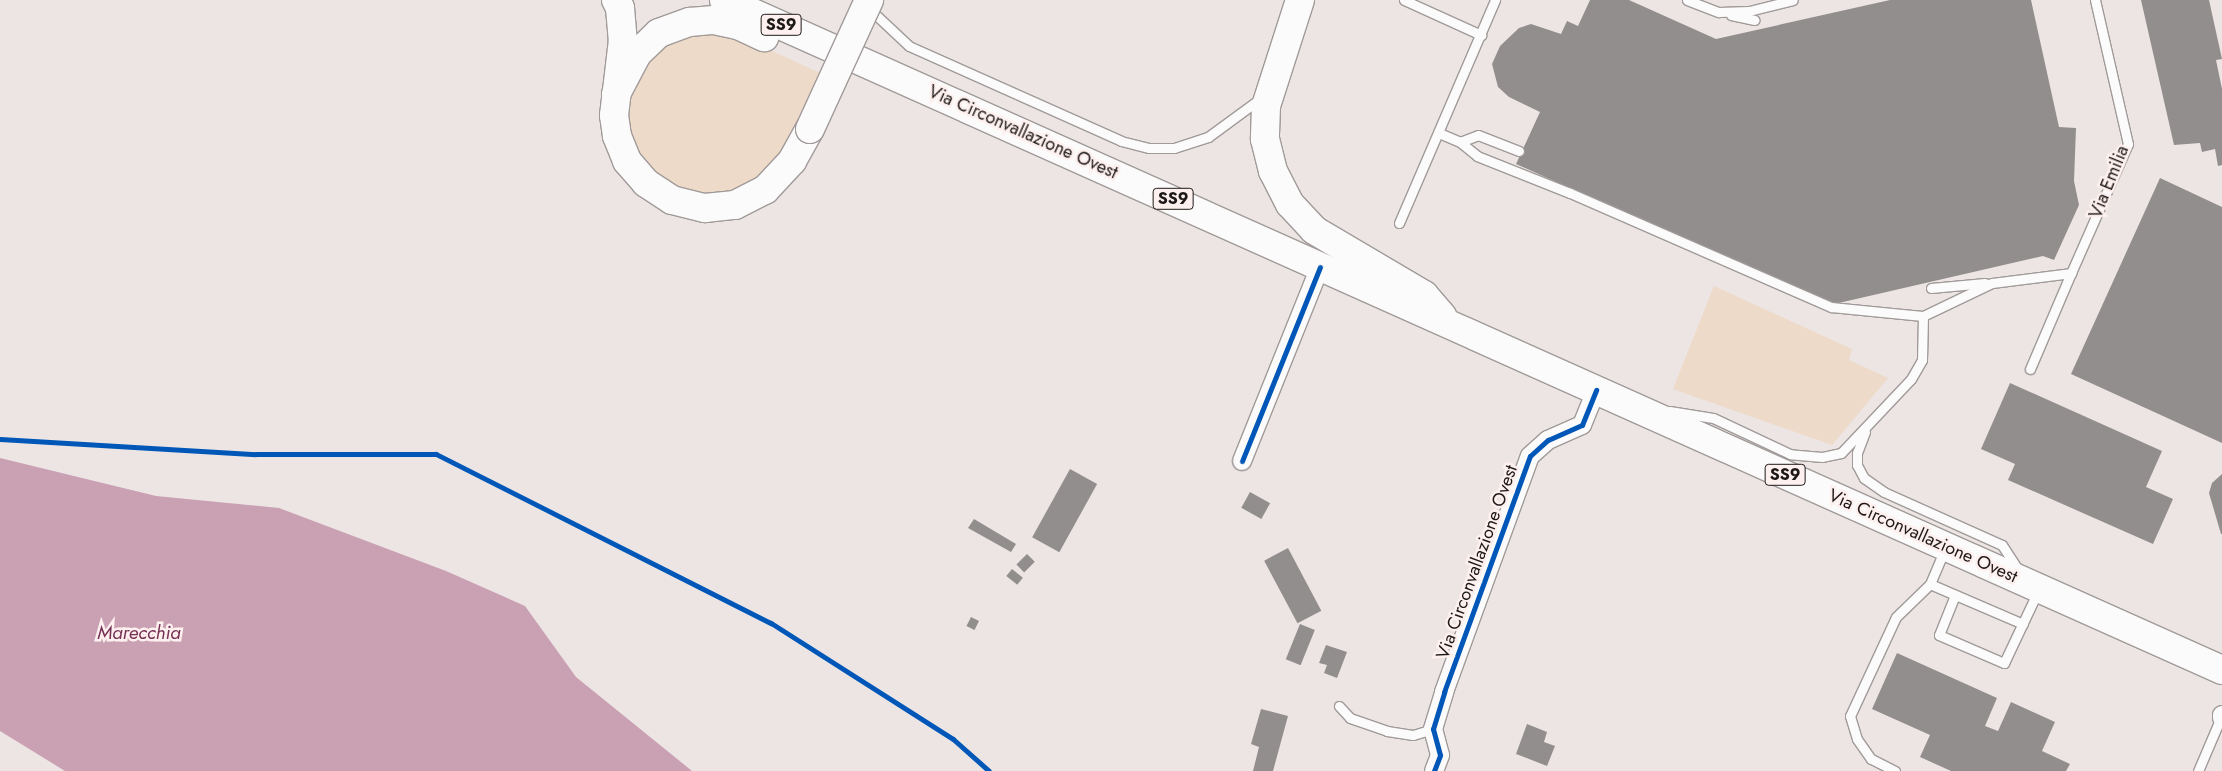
<!DOCTYPE html>
<html>
<head>
<meta charset="utf-8">
<style>
	body { margin:0 }
	#map { position:relative; width:2222px; height:771px; overflow:hidden; background:#ece5e4; font-family:Jost,sans-serif }
	div>[style] { position:absolute }
	.green>* { inset:0; background:#eedac8 }
	.water>* { inset:0; background:#caa0b3 }
	.building>* { inset:0; background:#938e8e; transform-origin:0 0 }
	.roads { filter:drop-shadow(1px 0 #a09a99) drop-shadow(-1px 0 #a09a99) drop-shadow(0 1px #a09a99) drop-shadow(0 -1px #a09a99) }
	.service>* { height:9px; margin:-4.5px; padding:0 4.5px; transform-origin:4.5px; border-radius:4.5px; background:#fcfbfb }
	.minor>* { height:18px; margin:-9px; padding:0 9px; transform-origin:9px; border-radius:9px; background:#fcfbfb }
	.primary>* { height:28px; margin:-14px; padding:0 14px; transform-origin:14px; border-radius:14px; background:#fcfbfb }
	.bridges { filter:drop-shadow(1px 0 #a09a99) drop-shadow(-1px 0 #a09a99) drop-shadow(0 1px #a09a99) drop-shadow(0 -1px #a09a99) }
	.primary-bridge>* { height:28px; margin:-14px; padding:0 14px; transform-origin:14px; border-radius:14px; background:#fcfbfb }
	.cycleway>* { height:5px; margin:-2.5px; padding:0 2.5px; transform-origin:2.5px; border-radius:2.5px; background:#0057b8 }
	span { translate:-50% -50%; white-space:nowrap; text-align:center; line-height:1.15; -webkit-text-stroke:5px #fdf0ee; paint-order:stroke }
	.shield-label span { padding:1px 4px; background:#fdf0ee; border:1px solid; border-radius:4px; -webkit-text-stroke-width:0 }
	.shield-label { font-size:16px; color:#1e1919; font-weight:700 }
	.street-label { font-size:18px; color:#1e1919 }
	.water-label { font-size:19px; color:#773156; font-style:italic }
</style>
</head>
<body>
<div id="map">
	<div class="green">
		<div style="clip-path:polygon(727px 30px,820px 73px,784px 150px,764px 172px,732px 192px,690px 193px,651px 173px,630px 142px,625px 109px,630px 84px,663px 43px,689px 31px)"></div>
		<div style="clip-path:polygon(1714px 286px,1852px 349px,1849px 360px,1888px 378px,1832px 445px,1673px 389px)"></div>
	</div>
	<div class="water">
		<div style="clip-path:polygon(0 458px,156px 496px,279px 508px,446px 571px,525px 606px,576px 677px,692px 771px,65px 771px,0 731px)"></div>
	</div>
	<div class="building">
		<div style="clip-path:polygon(1590px 0,1629px 0,1716px 39px,1890px 0,2031px 0,2059px 127px,2076px 128px,2074px 181px,2079px 205px,2054px 260px,2043px 256px,1830px 305px,1516px 164px,1540px 112px,1509px 97px,1498px 87px,1492px 64px,1500px 46px,1519px 28px,1531px 24px,1561px 34px,1567px 21px,1578px 26px)"></div>
		<div style="clip-path:polygon(2141px 0,2209px 0,2222px 59px,2216px 60px,2222px 89px,2222px 165px,2218px 166px,2215px 149px,2202px 152px,2200px 143px,2174px 145px)"></div>
		<div style="clip-path:polygon(2160px 178px,2222px 207px,2222px 443px,2071px 374px)"></div>
		<div style="clip-path:polygon(2010px 383px,2162px 451px,2146px 487px,2173px 499px,2153px 544px,2008px 480px,2015px 464px,1981px 449px)"></div>
		<div style="left:1070px;top:469px;width:31px;height:78px;rotate:29deg"></div>
		<div style="clip-path:polygon(2222px 474px,2222px 534px,2221px 534px,2209px 493px,2212px 483px)"></div>
		<div style="left:1250px;top:492px;width:23px;height:18px;rotate:29deg"></div>
		<div style="clip-path:polygon(974px 519px,1016px 544px,1011px 552px,968px 528px)"></div>
		<div style="left:1288px;top:548px;width:71px;height:27px;rotate:62deg"></div>
		<div style="left:1027px;top:554px;width:11px;height:15px;rotate:45deg"></div>
		<div style="left:1012px;top:569px;width:14px;height:9px;rotate:39deg"></div>
		<div style="left:971px;top:617px;width:9px;height:10px;rotate:27deg"></div>
		<div style="left:1300px;top:624px;width:16px;height:38px;rotate:22deg"></div>
		<div style="clip-path:polygon(1326px 645px,1347px 652px,1337px 678px,1324px 673px,1327px 665px,1319px 663px)"></div>
		<div style="clip-path:polygon(1897px 653px,1997px 698px,1985px 726px,1998px 731px,2011px 702px,2055px 722px,2042px 751px,2070px 764px,2066px 771px,1951px 771px,1920px 757px,1930px 735px,1872px 709px)"></div>
		<div style="clip-path:polygon(1261px 709px,1288px 716px,1273px 771px,1253px 771px,1259px 747px,1251px 744px)"></div>
		<div style="clip-path:polygon(1527px 724px,1547px 732px,1544px 742px,1555px 746px,1547px 766px,1516px 754px)"></div>
	</div>
	<div class="roads">
		<div class="service">
			<div style="left:1404px;top:0;width:85px;rotate:24.4deg"></div>
			<div style="left:1687px;top:0;width:34px;rotate:21deg"></div>
			<div style="left:1719px;top:12px;width:30px;rotate:-2deg"></div>
			<div style="left:1749px;top:11px;width:45px;rotate:-14deg"></div>
			<div style="left:876px;top:15px;width:45px;rotate:43.2deg"></div>
			<div style="left:909px;top:46px;width:232px;rotate:24.1deg"></div>
			<div style="left:1121px;top:141px;width:29px;rotate:14deg"></div>
			<div style="left:1149px;top:148px;width:25px"></div>
			<div style="left:1174px;top:148px;width:36px;rotate:-18deg"></div>
			<div style="left:1208px;top:137px;width:64px;rotate:-36.2deg"></div>
			<div style="left:1731px;top:15px;width:24px;rotate:12deg"></div>
			<div style="left:1439px;top:133px;width:23px;rotate:23deg"></div>
			<div style="left:1460px;top:142px;width:22px;rotate:39deg"></div>
			<div style="left:1477px;top:156px;width:100px;rotate:21.7deg"></div>
			<div style="left:1570px;top:193px;width:285px;rotate:23.6deg"></div>
			<div style="left:1831px;top:307px;width:92px;rotate:5.6deg"></div>
			<div style="left:1923px;top:316px;width:44px;rotate:91.3deg"></div>
			<div style="left:1922px;top:360px;width:22px;rotate:120deg"></div>
			<div style="left:1911px;top:379px;width:102px;rotate:133.4deg"></div>
			<div style="left:1841px;top:453px;width:19px;rotate:168deg"></div>
			<div style="left:1822px;top:457px;width:32px;rotate:-175deg"></div>
			<div style="left:1790px;top:454px;width:85px;rotate:-154.9deg"></div>
			<div style="left:1713px;top:418px;width:44px;rotate:-170.8deg"></div>
			<div style="left:1460px;top:142px;width:19px;rotate:-21deg"></div>
			<div style="left:1478px;top:135px;width:44px;rotate:21.3deg"></div>
			<div style="left:1399px;top:223px;width:243px;rotate:-66.7deg"></div>
			<div style="left:1931px;top:288px;width:54px;rotate:-5.3deg"></div>
			<div style="left:1923px;top:316px;width:76px;rotate:-25.6deg"></div>
			<div style="left:1992px;top:283px;width:80px;rotate:-7.2deg"></div>
			<div style="left:2071px;top:273px;width:141px;rotate:-66.2deg"></div>
			<div style="left:2128px;top:144px;width:148px;rotate:-102.9deg"></div>
			<div style="left:2030px;top:369px;width:104px;rotate:-66.9deg"></div>
			<div style="left:1865px;top:432px;width:22px;rotate:111deg"></div>
			<div style="left:1857px;top:453px;width:12px;rotate:90deg"></div>
			<div style="left:1857px;top:465px;width:15px;rotate:62deg"></div>
			<div style="left:1864px;top:478px;width:24px;rotate:35deg"></div>
			<div style="left:1884px;top:492px;width:129px;rotate:24.2deg"></div>
			<div style="left:2002px;top:545px;width:31px;rotate:57deg"></div>
			<div style="left:1930px;top:584px;width:101px;rotate:23.3deg"></div>
			<div style="left:1955px;top:595px;width:43px;rotate:111.8deg"></div>
			<div style="left:1939px;top:635px;width:71px;rotate:23.3deg"></div>
			<div style="left:2004px;top:663px;width:80px;rotate:-64.7deg"></div>
			<div style="left:1339px;top:706px;width:16px;rotate:47deg"></div>
			<div style="left:1350px;top:718px;width:39px;rotate:19deg"></div>
			<div style="left:1387px;top:731px;width:26px;rotate:9deg"></div>
			<div style="left:1413px;top:735px;width:21px;rotate:-17deg"></div>
			<div style="left:1895px;top:771px;width:27px;rotate:-153deg"></div>
			<div style="left:1871px;top:759px;width:24px;rotate:-125deg"></div>
			<div style="left:1857px;top:739px;width:24px;rotate:-107deg"></div>
			<div style="left:1850px;top:716px;width:109px;rotate:-65.1deg"></div>
			<div style="left:1896px;top:617px;width:47px;rotate:-44.1deg"></div>
			<div style="left:1930px;top:584px;width:38px;rotate:-67deg"></div>
			<div style="left:2198px;top:771px;width:59px;rotate:-66.9deg"></div>
		</div>
		<div class="minor">
			<div style="left:1242px;top:461px;width:209px;rotate:-68.1deg"></div>
			<div style="left:2222px;top:715px;width:3px;rotate:90deg"></div>
			<div style="left:1434px;top:771px;width:17px;rotate:-69deg"></div>
			<div style="left:1440px;top:755px;width:27px;rotate:-105deg"></div>
			<div style="left:1433px;top:729px;width:39px;rotate:-73deg"></div>
			<div style="left:1444px;top:692px;width:251px;rotate:-70deg"></div>
			<div style="left:1530px;top:456px;width:24px;rotate:-42deg"></div>
			<div style="left:1548px;top:440px;width:37px;rotate:-24deg"></div>
			<div style="left:1582px;top:425px;width:38px;rotate:-68deg"></div>
		</div>
		<div class="primary">
			<div style="left:616px;top:0;width:9px;rotate:63deg"></div>
			<div style="left:620px;top:8px;width:32px;rotate:85deg"></div>
			<div style="left:623px;top:40px;width:76px;rotate:96.8deg"></div>
			<div style="left:614px;top:115px;width:21px;rotate:82deg"></div>
			<div style="left:617px;top:136px;width:27px;rotate:68deg"></div>
			<div style="left:627px;top:161px;width:29px;rotate:49deg"></div>
			<div style="left:646px;top:183px;width:31px;rotate:33deg"></div>
			<div style="left:672px;top:200px;width:34px;rotate:14deg"></div>
			<div style="left:705px;top:208px;width:30px;rotate:-6deg"></div>
			<div style="left:735px;top:205px;width:34px;rotate:-27deg"></div>
			<div style="left:765px;top:190px;width:40px;rotate:-47deg"></div>
			<div style="left:792px;top:161px;width:37px;rotate:-61deg"></div>
			<div style="left:724px;top:0;width:1641px;rotate:24.1deg"></div>
			<div style="left:1300px;top:0;width:111px;rotate:107.8deg"></div>
			<div style="left:1266px;top:106px;width:33px;rotate:92deg"></div>
			<div style="left:1265px;top:139px;width:33px;rotate:76deg"></div>
			<div style="left:1273px;top:171px;width:37px;rotate:63deg"></div>
			<div style="left:1290px;top:204px;width:35px;rotate:47deg"></div>
			<div style="left:1314px;top:230px;width:128px;rotate:30.6deg"></div>
			<div style="left:1424px;top:295px;width:28px;rotate:49deg"></div>
			<div style="left:616px;top:94px;width:45px;rotate:-62.3deg"></div>
			<div style="left:637px;top:54px;width:30px;rotate:-44deg"></div>
			<div style="left:659px;top:33px;width:33px;rotate:-20deg"></div>
			<div style="left:690px;top:22px;width:24px;rotate:-5deg"></div>
			<div style="left:714px;top:20px;width:25px;rotate:12deg"></div>
			<div style="left:738px;top:25px;width:29px;rotate:25deg"></div>
		</div>
	</div>
	<div class="bridges">
		<div class="primary-bridge">
			<div style="left:810px;top:129px;width:142px;rotate:-65.4deg"></div>
		</div>
	</div>
	<div class="cycleway">
		<div style="left:0;top:439px;width:256px;rotate:3.4deg"></div>
		<div style="left:256px;top:454px;width:180px"></div>
		<div style="left:436px;top:454px;width:375px;rotate:26.8deg"></div>
		<div style="left:771px;top:623px;width:216px;rotate:32.5deg"></div>
		<div style="left:953px;top:739px;width:48px;rotate:41.6deg"></div>
		<div style="left:1242px;top:461px;width:209px;rotate:-68.1deg"></div>
		<div style="left:1434px;top:771px;width:17px;rotate:-69deg"></div>
		<div style="left:1440px;top:755px;width:27px;rotate:-105deg"></div>
		<div style="left:1433px;top:729px;width:39px;rotate:-73deg"></div>
		<div style="left:1444px;top:692px;width:251px;rotate:-70deg"></div>
		<div style="left:1530px;top:456px;width:24px;rotate:-42deg"></div>
		<div style="left:1548px;top:440px;width:37px;rotate:-24deg"></div>
		<div style="left:1582px;top:425px;width:38px;rotate:-68deg"></div>
	</div>
	<div class="shield-label">
		<span style="left:781px;top:25px">SS9</span>
		<span style="left:1173px;top:199px">SS9</span>
		<span style="left:1785px;top:475px">SS9</span>
	</div>
	<div class="street-label">
		<span style="left:1023px;top:132px;rotate:24deg">Via Circonvallazione Ovest</span>
		<span style="left:2109px;top:182px;rotate:-68deg">Via Emilia</span>
		<span style="left:1923px;top:536px;rotate:24deg">Via Circonvallazione Ovest</span>
		<span style="left:1477px;top:562px;rotate:-70deg">Via Circonvallazione Ovest</span>
	</div>
	<div class="water-label">
		<span style="left:139px;top:633px">Marecchia</span>
	</div>
</div>
</body>
</html>
